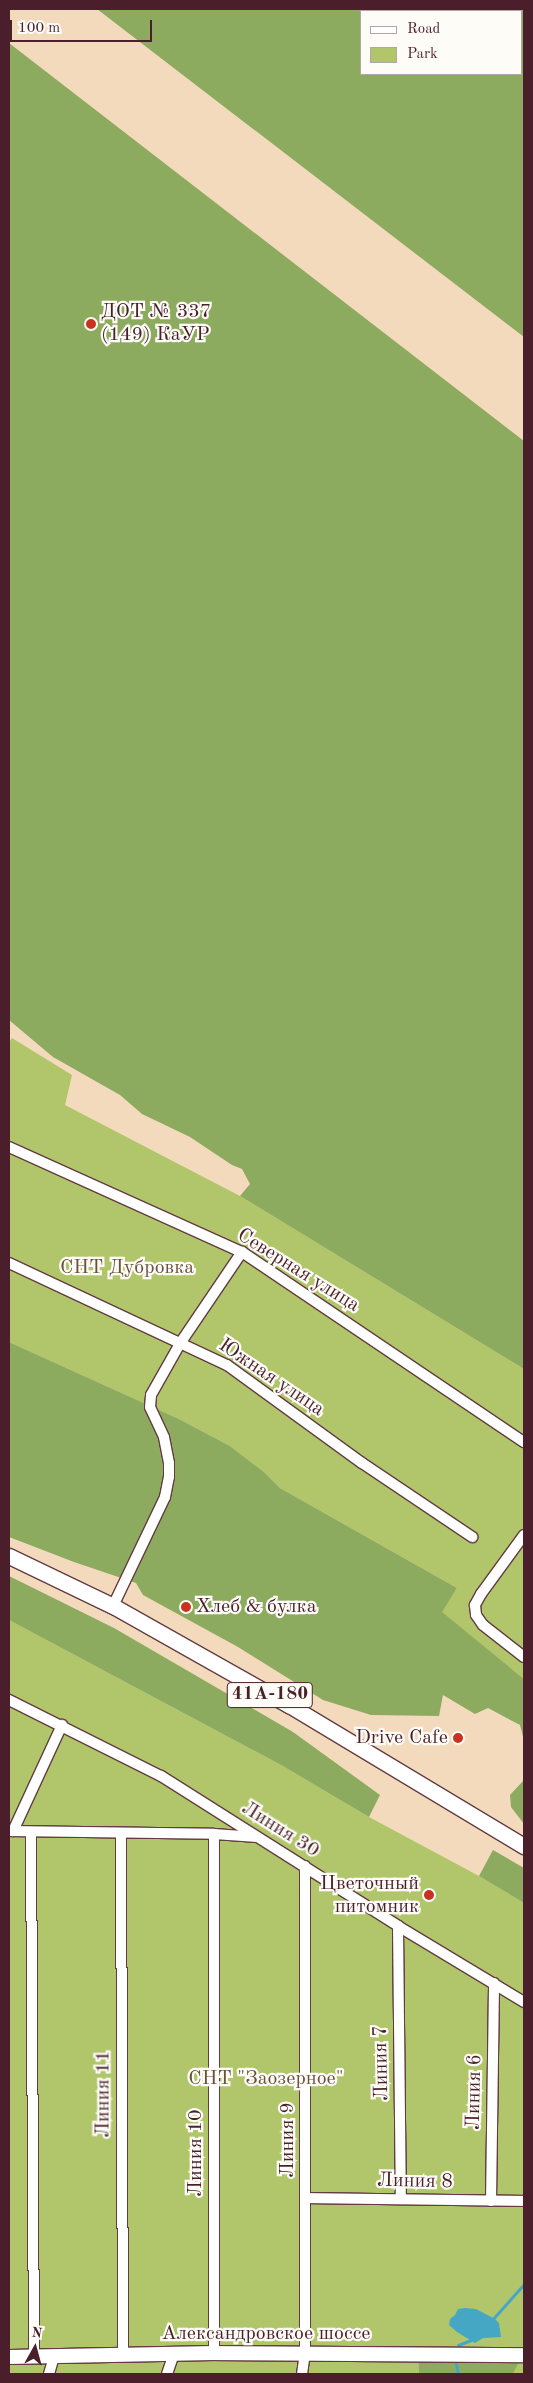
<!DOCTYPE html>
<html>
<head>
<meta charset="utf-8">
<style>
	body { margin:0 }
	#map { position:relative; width:533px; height:2383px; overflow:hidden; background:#f4dabd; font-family:"Old Standard TT",serif }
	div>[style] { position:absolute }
	.green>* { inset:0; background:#b1c66a }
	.forest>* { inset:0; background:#8cab5e }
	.water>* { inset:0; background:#46a7c5 }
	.stream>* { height:3px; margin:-1.5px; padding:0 1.5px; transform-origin:1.5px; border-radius:1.5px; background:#46a7c5 }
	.roads { filter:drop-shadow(1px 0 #643b41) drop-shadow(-1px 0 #643b41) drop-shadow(0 1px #643b41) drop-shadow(0 -1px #643b41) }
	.street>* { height:10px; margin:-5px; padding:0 5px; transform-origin:5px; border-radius:5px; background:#fff }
	.secondary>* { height:14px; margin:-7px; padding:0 7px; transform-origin:7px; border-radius:7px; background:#fff }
	.primary>* { height:15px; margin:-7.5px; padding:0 7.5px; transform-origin:7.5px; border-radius:7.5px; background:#fff }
	.dots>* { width:14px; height:14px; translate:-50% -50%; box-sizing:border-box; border:2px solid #fdfcf7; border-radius:50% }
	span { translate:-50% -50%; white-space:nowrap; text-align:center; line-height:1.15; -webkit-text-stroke:4.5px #fdfcf7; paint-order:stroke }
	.shield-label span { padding:1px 4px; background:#fdfcf7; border:1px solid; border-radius:4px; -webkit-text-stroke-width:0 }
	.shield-label { font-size:19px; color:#4a1f2b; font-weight:700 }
	.poi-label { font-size:20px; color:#4a1f2b }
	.left { translate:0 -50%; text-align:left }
	.right { translate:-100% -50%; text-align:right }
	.park-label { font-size:20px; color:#69513e }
	.street-label { font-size:20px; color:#4a1f2b }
	.frame { position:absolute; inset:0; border:10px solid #4a1f2b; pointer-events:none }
	.legend { position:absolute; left:360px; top:10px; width:162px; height:65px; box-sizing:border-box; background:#fdfcf7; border:1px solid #b5a4a5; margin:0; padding:6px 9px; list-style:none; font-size:15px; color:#4a1f2b }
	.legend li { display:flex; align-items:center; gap:10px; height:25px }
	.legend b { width:25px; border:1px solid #b5a4a5 }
	.north { position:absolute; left:10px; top:2323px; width:50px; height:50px; -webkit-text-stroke:4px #fdfcf7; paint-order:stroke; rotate:7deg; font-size:14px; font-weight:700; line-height:20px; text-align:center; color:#4a1f2b }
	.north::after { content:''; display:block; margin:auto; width:18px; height:22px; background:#4a1f2b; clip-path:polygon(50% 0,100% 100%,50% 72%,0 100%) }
	.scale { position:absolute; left:10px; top:20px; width:142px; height:22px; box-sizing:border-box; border:2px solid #4a1f2b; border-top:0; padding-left:6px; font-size:15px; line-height:18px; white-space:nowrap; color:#4a1f2b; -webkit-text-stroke:4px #fdfcf7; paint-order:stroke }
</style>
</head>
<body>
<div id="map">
	<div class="green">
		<div style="clip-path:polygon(12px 1038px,72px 1075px,65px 1105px,240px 1196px,524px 1369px,524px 1679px,441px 1612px,457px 1588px,280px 1488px,264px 1472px,230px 1446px,179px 1419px,9px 1342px,9px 1042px)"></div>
		<div style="clip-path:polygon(9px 1620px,281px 1765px,369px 1817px,479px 1876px,524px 1903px,524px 2374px,513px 2374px,521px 2355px,418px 2354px,419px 2374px,9px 2374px)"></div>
	</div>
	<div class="forest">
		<div style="clip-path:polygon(evenodd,97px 9px,524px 9px,524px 337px,97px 9px,362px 11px,522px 11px,522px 74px,362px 74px,362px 11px)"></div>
		<div style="clip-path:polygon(9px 43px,524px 441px,524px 1369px,240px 1196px,250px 1184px,242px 1169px,232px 1165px,190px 1137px,142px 1114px,120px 1095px,53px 1057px,9px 1020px)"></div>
		<div style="clip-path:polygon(9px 1342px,179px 1419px,230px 1446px,264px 1472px,280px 1488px,457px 1588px,442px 1612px,524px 1679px,524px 1741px,520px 1725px,488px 1708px,475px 1714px,443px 1695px,439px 1716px,371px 1715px,323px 1700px,238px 1647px,143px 1595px,136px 1583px,74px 1562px,9px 1537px)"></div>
		<div style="clip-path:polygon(9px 1576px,114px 1628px,293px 1732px,380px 1795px,369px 1817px,281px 1765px,9px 1620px)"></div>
		<div style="clip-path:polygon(524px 1770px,524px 1824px,511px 1807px,510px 1795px,523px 1781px)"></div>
		<div style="clip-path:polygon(493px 1850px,524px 1868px,524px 1903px,479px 1876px)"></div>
		<div style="clip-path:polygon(418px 2354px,522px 2355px,513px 2374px,419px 2374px)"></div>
	</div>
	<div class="water">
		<div style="clip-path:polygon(465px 2308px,476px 2309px,495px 2319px,499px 2323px,501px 2337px,483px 2338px,475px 2343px,457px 2332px,449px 2325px,450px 2319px,455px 2315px,458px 2309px)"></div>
	</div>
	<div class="stream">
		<div style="left:491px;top:2321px;width:50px;rotate:-48.3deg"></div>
		<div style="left:458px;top:2345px;width:14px;rotate:-21deg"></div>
		<div style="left:456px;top:2364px;width:10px;rotate:79deg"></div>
	</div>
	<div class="roads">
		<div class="street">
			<div style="left:9px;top:1147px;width:256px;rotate:24.3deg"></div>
			<div style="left:242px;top:1252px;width:340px;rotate:34deg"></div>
			<div style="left:9px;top:1263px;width:241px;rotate:25.1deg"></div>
			<div style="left:227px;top:1365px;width:167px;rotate:36deg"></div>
			<div style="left:362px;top:1463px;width:133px;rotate:33.9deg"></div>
			<div style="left:524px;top:1535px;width:73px;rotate:126.1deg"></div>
			<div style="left:481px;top:1594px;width:13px;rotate:119deg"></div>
			<div style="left:475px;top:1605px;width:10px;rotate:84deg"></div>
			<div style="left:476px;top:1615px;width:12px;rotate:55deg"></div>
			<div style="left:483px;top:1625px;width:52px;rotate:38deg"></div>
			<div style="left:113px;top:1606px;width:121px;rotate:-64.5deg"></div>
			<div style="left:165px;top:1497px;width:20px;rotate:-79deg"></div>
			<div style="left:169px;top:1477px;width:14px;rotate:-90deg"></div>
			<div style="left:169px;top:1463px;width:26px;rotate:-101deg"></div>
			<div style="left:164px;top:1437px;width:33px;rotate:-115deg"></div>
			<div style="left:150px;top:1407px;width:12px;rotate:-85deg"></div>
			<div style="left:151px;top:1395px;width:61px;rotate:-60.5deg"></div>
			<div style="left:181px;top:1342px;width:109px;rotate:-55.9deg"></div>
			<div style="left:9px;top:1700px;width:170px;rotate:26.6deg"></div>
			<div style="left:161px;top:1776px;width:280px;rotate:32.3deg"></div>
			<div style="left:398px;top:1926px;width:147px;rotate:31.1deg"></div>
			<div style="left:9px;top:1831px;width:205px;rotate:0.8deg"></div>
			<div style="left:214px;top:1834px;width:43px;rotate:4deg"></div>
			<div style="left:13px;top:1831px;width:117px;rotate:-65.2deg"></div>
			<div style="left:31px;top:1833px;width:524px;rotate:89.67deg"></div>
			<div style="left:121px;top:1834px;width:520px;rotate:89.78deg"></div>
			<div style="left:398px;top:1926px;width:273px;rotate:89.4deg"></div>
			<div style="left:306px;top:2198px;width:218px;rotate:0.8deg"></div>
			<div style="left:491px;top:2201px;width:218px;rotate:-89.2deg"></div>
			<div style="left:214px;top:2353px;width:519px;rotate:-90deg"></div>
			<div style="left:49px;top:2374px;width:18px;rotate:-74deg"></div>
			<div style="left:167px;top:2374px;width:21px;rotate:-71deg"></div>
			<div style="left:302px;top:2374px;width:21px;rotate:-82deg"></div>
			<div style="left:305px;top:2353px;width:487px;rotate:-90deg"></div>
		</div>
		<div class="secondary">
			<div style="left:9px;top:2357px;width:205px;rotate:-1.1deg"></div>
			<div style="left:214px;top:2353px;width:310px;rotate:0.4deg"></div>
		</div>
		<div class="primary">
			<div style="left:9px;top:1556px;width:115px;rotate:25.7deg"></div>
			<div style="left:113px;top:1606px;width:202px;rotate:29.4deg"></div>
			<div style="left:289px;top:1705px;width:274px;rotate:31deg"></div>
		</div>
	</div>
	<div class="dots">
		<div style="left:91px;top:324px;background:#c8321e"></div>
		<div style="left:186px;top:1607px;background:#c8321e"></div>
		<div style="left:458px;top:1738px;background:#c8321e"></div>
		<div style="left:429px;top:1895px;background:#c8321e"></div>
	</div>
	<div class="shield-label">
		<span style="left:270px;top:1695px">41А-180</span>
	</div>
	<div class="poi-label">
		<span class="left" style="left:101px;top:324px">ДОТ № 337<br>(149) КаУР</span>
		<span class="left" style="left:196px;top:1607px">Хлеб &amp; булка</span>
		<span class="right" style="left:448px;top:1738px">Drive Cafe</span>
		<span class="right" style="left:419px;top:1896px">Цветочный<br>питомник</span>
	</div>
	<div class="park-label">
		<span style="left:127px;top:1268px">СНТ Дубровка</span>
		<span style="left:266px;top:2079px">СНТ "Заозерное"</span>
	</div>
	<div class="street-label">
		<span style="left:298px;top:1271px;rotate:32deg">Северная улица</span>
		<span style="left:271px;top:1378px;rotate:34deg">Южная улица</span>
		<span style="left:280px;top:1830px;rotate:32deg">Линия 30</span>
		<span style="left:382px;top:2063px;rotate:-91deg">Линия 7</span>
		<span style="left:475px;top:2092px;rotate:-89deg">Линия 6</span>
		<span style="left:104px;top:2094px;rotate:-90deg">Линия 11</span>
		<span style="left:288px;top:2140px;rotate:-90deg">Линия 9</span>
		<span style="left:196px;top:2153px;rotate:-90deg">Линия 10</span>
		<span style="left:415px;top:2182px;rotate:1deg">Линия 8</span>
		<span style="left:266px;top:2334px">Александровское шоссе</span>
	</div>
	<div class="frame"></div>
	<ul class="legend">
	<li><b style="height:6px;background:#fff"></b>Road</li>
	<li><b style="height:14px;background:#b1c66a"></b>Park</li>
	</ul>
	<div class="north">N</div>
	<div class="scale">100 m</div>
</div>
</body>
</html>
